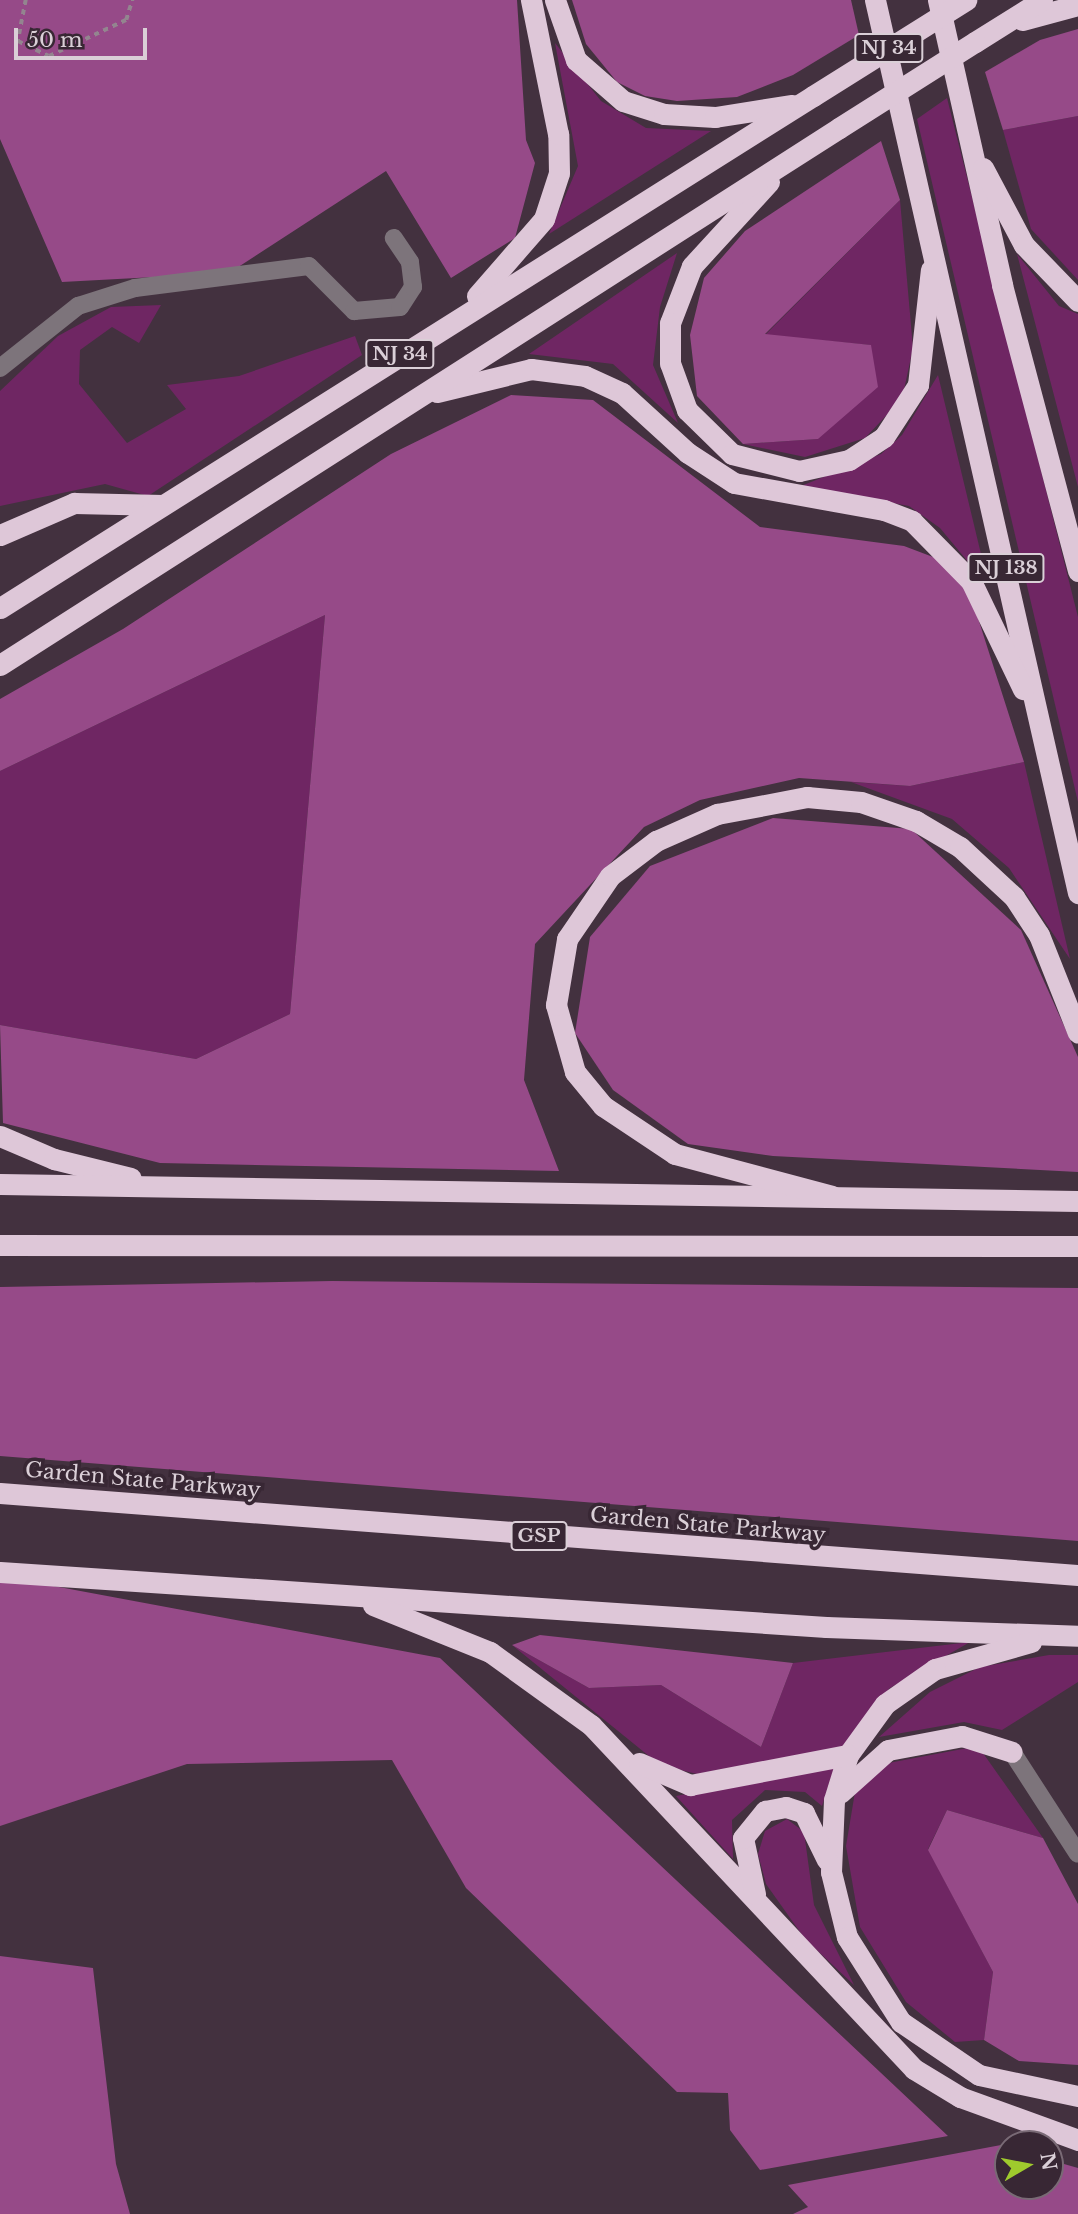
<!DOCTYPE html>
<html>
<head>
<meta charset="utf-8">
<style>
	body { margin:0 }
	#map { position:relative; width:1078px; height:2214px; overflow:hidden; background:#43313f; font-family:"Libre Baskerville",serif }
	div>[style] { position:absolute }
	.green>* { inset:0; background:#6f2663 }
	.forest>* { inset:0; background:#964a88 }
	.path>* { height:3.5px; margin-top:-1.75px; transform-origin:0; background:repeating-linear-gradient(90deg,#93858f 0 5px,transparent 0 10px) }
	.minor>* { height:18px; margin:-9px; padding:0 9px; transform-origin:9px; border-radius:9px; background:#7d747b }
	.highway>* { height:21px; margin:-10.5px; padding:0 10.5px; transform-origin:10.5px; border-radius:10.5px; background:#dec7d8 }
	.highway-bridge>* { height:21px; margin:-10.5px; padding:0 10.5px; transform-origin:10.5px; border-radius:10.5px; background:#dec7d8 }
	span { translate:-50% -50%; white-space:nowrap; text-align:center; line-height:1.15; -webkit-text-stroke:7px #382734; paint-order:stroke }
	.shield-label span { padding:2px 5px; background:#382734; border:2px solid; border-radius:5px; -webkit-text-stroke-width:0 }
	.shield-label { font-size:19px; color:#dacfd7; font-weight:700 }
	.street-label { font-size:21px; color:#dacfd7 }
	.north { position:absolute; left:994px; top:2130px; width:70px; height:70px; box-sizing:border-box; background:#382734; border:2px solid #796a75; border-radius:50%; rotate:80deg; font-size:19px; font-weight:700; line-height:28px; text-align:center; color:#dacfd7 }
	.north::after { content:''; display:block; margin:auto; width:24px; height:32px; background:#9fca2d; clip-path:polygon(50% 0,100% 100%,50% 72%,0 100%) }
	.scale { position:absolute; left:14px; top:28px; width:133px; height:32px; box-sizing:border-box; border:4px solid #dacfd7; border-top:0; padding-left:9px; font-size:21px; line-height:24px; white-space:nowrap; color:#dacfd7; -webkit-text-stroke:5px #382734; paint-order:stroke }
</style>
</head>
<body>
<div id="map">
	<div class="green">
		<div style="clip-path:polygon(555px 43px,601px 101px,646px 128px,711px 131px,549px 234px,578px 166px)"></div>
		<div style="clip-path:polygon(947px 98px,1078px 617px,1078px 802px,917px 119px)"></div>
		<div style="clip-path:polygon(1078px 116px,1078px 280px,1031px 229px,1003px 130px)"></div>
		<div style="clip-path:polygon(900px 200px,913px 348px,902px 399px,865px 438px,805px 457px,743px 444px,818px 439px,870px 345px,765px 335px)"></div>
		<div style="clip-path:polygon(677px 253px,660px 307px,653px 365px,678px 423px,613px 364px,529px 354px)"></div>
		<div style="clip-path:polygon(1017px 254px,1059px 306px,1078px 314px,1078px 487px)"></div>
		<div style="clip-path:polygon(161px 305px,139px 343px,112px 327px,80px 350px,79px 384px,127px 443px,186px 409px,167px 385px,239px 376px,355px 336px,362px 355px,148px 496px,105px 484px,0 506px,0 391px,58px 336px,111px 307px)"></div>
		<div style="clip-path:polygon(938px 375px,987px 579px,984px 581px,940px 528px,909px 506px,801px 486px,881px 454px,902px 435px)"></div>
		<div style="clip-path:polygon(325px 615px,290px 1014px,196px 1059px,0 1025px,0 771px)"></div>
		<div style="clip-path:polygon(1024px 762px,1070px 959px,1009px 868px,952px 819px,851px 782px,910px 786px)"></div>
		<div style="clip-path:polygon(970px 1642px,890px 1688px,842px 1747px,697px 1774px,660px 1765px,512px 1645px,589px 1688px,661px 1685px,761px 1747px,793px 1663px)"></div>
		<div style="clip-path:polygon(1049px 1655px,1078px 1655px,1078px 1682px,1002px 1730px,964px 1722px,879px 1737px,930px 1692px,980px 1667px)"></div>
		<div style="clip-path:polygon(978px 1746px,1043px 1838px,947px 1810px,928px 1849px,993px 1972px,984px 2040px,955px 2042px,906px 2002px,860px 1927px,846px 1846px,855px 1792px,878px 1765px)"></div>
		<div style="clip-path:polygon(835px 1766px,822px 1806px,805px 1792px,765px 1790px,732px 1820px,733px 1859px,676px 1796px)"></div>
		<div style="clip-path:polygon(787px 1819px,804px 1832px,814px 1905px,854px 1985px,805px 1939px,766px 1884px,758px 1854px,765px 1831px)"></div>
	</div>
	<div class="forest">
		<div style="clip-path:polygon(0 0,517px 0,526px 140px,535px 163px,515px 238px,451px 278px,386px 171px,229px 273px,62px 282px,0 139px)"></div>
		<div style="clip-path:polygon(572px 0,851px 0,859px 35px,793px 75px,737px 97px,677px 101px,645px 96px,617px 82px,586px 44px)"></div>
		<div style="clip-path:polygon(1078px 29px,1078px 116px,1003px 130px,985px 72px,1040px 40px)"></div>
		<div style="clip-path:polygon(881px 141px,900px 200px,765px 334px,871px 345px,878px 387px,818px 439px,743px 444px,697px 396px,690px 335px,704px 278px,745px 231px)"></div>
		<div style="clip-path:polygon(511px 395px,593px 400px,760px 527px,904px 546px,962px 568px,1024px 762px,910px 786px,799px 778px,700px 800px,644px 827px,535px 944px,524px 1080px,559px 1171px,160px 1163px,3px 1123px,0 1025px,196px 1059px,290px 1014px,325px 615px,0 771px,0 699px,123px 629px,391px 454px)"></div>
		<div style="clip-path:polygon(773px 818px,911px 829px,1021px 930px,1078px 1057px,1078px 1172px,773px 1156px,688px 1144px,613px 1090px,575px 1033px,590px 937px,650px 866px)"></div>
		<div style="clip-path:polygon(332px 1281px,1078px 1288px,1078px 1541px,0 1456px,0 1287px)"></div>
		<div style="clip-path:polygon(0 1576px,440px 1658px,948px 2136px,760px 2170px,730px 2130px,728px 2093px,677px 2092px,466px 1888px,392px 1760px,187px 1764px,0 1826px)"></div>
		<div style="clip-path:polygon(540px 1635px,793px 1663px,761px 1747px,661px 1685px,589px 1688px,512px 1645px)"></div>
		<div style="clip-path:polygon(947px 1810px,1043px 1838px,1078px 1904px,1078px 2065px,1019px 2061px,984px 2040px,993px 1972px,928px 1850px)"></div>
		<div style="clip-path:polygon(0 1956px,93px 1968px,116px 2164px,130px 2214px,0 2214px)"></div>
		<div style="clip-path:polygon(1001px 2145px,1008px 2147px,1008px 2186px,1050px 2186px,1050px 2160px,1078px 2168px,1078px 2214px,793px 2214px,808px 2207px,788px 2185px)"></div>
	</div>
	<div class="path">
		<div style="left:26px;top:0;width:42px;rotate:101deg"></div>
		<div style="left:18px;top:41px;width:34px;rotate:26deg"></div>
		<div style="left:49px;top:56px;width:85px;rotate:-25.1deg"></div>
		<div style="left:126px;top:20px;width:21px;rotate:-73deg"></div>
	</div>
	<div class="minor">
		<div style="left:0;top:368px;width:100px;rotate:-38.5deg"></div>
		<div style="left:78px;top:306px;width:60px;rotate:-17.5deg"></div>
		<div style="left:135px;top:288px;width:175px;rotate:-7.2deg"></div>
		<div style="left:309px;top:266px;width:64px;rotate:45deg"></div>
		<div style="left:354px;top:311px;width:46px;rotate:-5deg"></div>
		<div style="left:400px;top:307px;width:24px;rotate:-57deg"></div>
		<div style="left:413px;top:287px;width:25px;rotate:-97deg"></div>
		<div style="left:410px;top:262px;width:29px;rotate:-124deg"></div>
		<div style="left:1012px;top:1752px;width:121px;rotate:57.1deg"></div>
	</div>
	<div class="highway">
		<div style="left:555px;top:0;width:64px;rotate:70.7deg"></div>
		<div style="left:576px;top:60px;width:62px;rotate:41.1deg"></div>
		<div style="left:623px;top:101px;width:43px;rotate:17.6deg"></div>
		<div style="left:664px;top:114px;width:51px;rotate:3.4deg"></div>
		<div style="left:715px;top:117px;width:78px;rotate:-8.9deg"></div>
		<div style="left:875px;top:0;width:916px;rotate:77.19deg"></div>
		<div style="left:938px;top:0;width:292px;rotate:77.3deg"></div>
		<div style="left:1002px;top:285px;width:296px;rotate:75.1deg"></div>
		<div style="left:1022px;top:20px;width:58px;rotate:-15deg"></div>
		<div style="left:975px;top:42px;width:79px;rotate:-32.1deg"></div>
		<div style="left:983px;top:168px;width:87px;rotate:62deg"></div>
		<div style="left:1024px;top:245px;width:78px;rotate:46deg"></div>
		<div style="left:769px;top:182px;width:114px;rotate:132.5deg"></div>
		<div style="left:692px;top:266px;width:61px;rotate:111.1deg"></div>
		<div style="left:670px;top:323px;width:40px;rotate:90deg"></div>
		<div style="left:670px;top:363px;width:50px;rotate:70.1deg"></div>
		<div style="left:687px;top:410px;width:63px;rotate:44.4deg"></div>
		<div style="left:732px;top:454px;width:69px;rotate:14.2deg"></div>
		<div style="left:799px;top:471px;width:51px;rotate:-12.4deg"></div>
		<div style="left:849px;top:460px;width:42px;rotate:-33.3deg"></div>
		<div style="left:884px;top:437px;width:62px;rotate:-56.8deg"></div>
		<div style="left:918px;top:385px;width:116px;rotate:-83.6deg"></div>
		<div style="left:477px;top:296px;width:102px;rotate:-49deg"></div>
		<div style="left:544px;top:219px;width:48px;rotate:-71.9deg"></div>
		<div style="left:559px;top:173px;width:39px;rotate:-91deg"></div>
		<div style="left:558px;top:134px;width:137px;rotate:-101.4deg"></div>
		<div style="left:437px;top:392px;width:97px;rotate:-13.7deg"></div>
		<div style="left:531px;top:369px;width:54px;rotate:7.4deg"></div>
		<div style="left:585px;top:376px;width:41px;rotate:24.7deg"></div>
		<div style="left:622px;top:393px;width:89px;rotate:42.3deg"></div>
		<div style="left:688px;top:453px;width:55px;rotate:33.1deg"></div>
		<div style="left:734px;top:483px;width:152px;rotate:10.2deg"></div>
		<div style="left:884px;top:510px;width:30px;rotate:21deg"></div>
		<div style="left:912px;top:521px;width:84px;rotate:45.5deg"></div>
		<div style="left:971px;top:581px;width:120px;rotate:64.3deg"></div>
		<div style="left:0;top:535px;width:81px;rotate:-23.4deg"></div>
		<div style="left:74px;top:503px;width:89px;rotate:1.3deg"></div>
		<div style="left:0;top:608px;width:961px;rotate:-32.2deg"></div>
		<div style="left:0;top:665px;width:996px;rotate:-32.62deg"></div>
		<div style="left:0;top:1136px;width:59px;rotate:23.1deg"></div>
		<div style="left:54px;top:1159px;width:79px;rotate:13.9deg"></div>
		<div style="left:0;top:1184px;width:1078px;rotate:0.9deg"></div>
		<div style="left:832px;top:1196px;width:163px;rotate:-165deg"></div>
		<div style="left:675px;top:1154px;width:87px;rotate:-146.3deg"></div>
		<div style="left:603px;top:1106px;width:44px;rotate:-129.5deg"></div>
		<div style="left:575px;top:1072px;width:70px;rotate:-105.8deg"></div>
		<div style="left:556px;top:1005px;width:67px;rotate:-80.5deg"></div>
		<div style="left:567px;top:939px;width:76px;rotate:-55.7deg"></div>
		<div style="left:610px;top:876px;width:58px;rotate:-37.3deg"></div>
		<div style="left:656px;top:841px;width:67px;rotate:-23.9deg"></div>
		<div style="left:717px;top:814px;width:92px;rotate:-10.7deg"></div>
		<div style="left:807px;top:797px;width:54px;rotate:5.3deg"></div>
		<div style="left:861px;top:802px;width:58px;rotate:19.1deg"></div>
		<div style="left:916px;top:821px;width:51px;rotate:30.6deg"></div>
		<div style="left:960px;top:847px;width:74px;rotate:42.8deg"></div>
		<div style="left:1014px;top:897px;width:45px;rotate:56.7deg"></div>
		<div style="left:1039px;top:935px;width:105px;rotate:68.3deg"></div>
		<div style="left:0;top:1245px;width:1078px;rotate:0.05deg"></div>
		<div style="left:0;top:1493px;width:1081px;rotate:4.35deg"></div>
		<div style="left:0;top:1572px;width:828px;rotate:3.81deg"></div>
		<div style="left:826px;top:1627px;width:252px;rotate:2deg"></div>
		<div style="left:373px;top:1605px;width:126px;rotate:21.9deg"></div>
		<div style="left:490px;top:1652px;width:125px;rotate:35.9deg"></div>
		<div style="left:591px;top:1725px;width:472px;rotate:46.8deg"></div>
		<div style="left:914px;top:2069px;width:54px;rotate:31.3deg"></div>
		<div style="left:960px;top:2097px;width:126px;rotate:20deg"></div>
		<div style="left:1031px;top:1642px;width:100px;rotate:164.3deg"></div>
		<div style="left:935px;top:1669px;width:61px;rotate:145deg"></div>
		<div style="left:885px;top:1704px;width:63px;rotate:126deg"></div>
		<div style="left:848px;top:1755px;width:47px;rotate:107.3deg"></div>
		<div style="left:834px;top:1800px;width:72px;rotate:92.4deg"></div>
		<div style="left:831px;top:1872px;width:67px;rotate:76.2deg"></div>
		<div style="left:847px;top:1937px;width:101px;rotate:57.6deg"></div>
		<div style="left:901px;top:2022px;width:94px;rotate:34.2deg"></div>
		<div style="left:979px;top:2075px;width:101px;rotate:12deg"></div>
		<div style="left:639px;top:1763px;width:56px;rotate:23.3deg"></div>
		<div style="left:690px;top:1785px;width:161px;rotate:-10.8deg"></div>
		<div style="left:840px;top:1793px;width:64px;rotate:-41.9deg"></div>
		<div style="left:888px;top:1750px;width:75px;rotate:-10.7deg"></div>
		<div style="left:962px;top:1736px;width:52px;rotate:17.7deg"></div>
		<div style="left:755px;top:1894px;width:57px;rotate:-102.1deg"></div>
		<div style="left:743px;top:1838px;width:35px;rotate:-51deg"></div>
		<div style="left:765px;top:1811px;width:21px;rotate:-11deg"></div>
		<div style="left:786px;top:1807px;width:19px;rotate:18deg"></div>
		<div style="left:804px;top:1813px;width:52px;rotate:63.9deg"></div>
	</div>
	<div class="highway-bridge">
		<div style="left:813px;top:96px;width:181px;rotate:-32.1deg"></div>
		<div style="left:839px;top:128px;width:161px;rotate:-32.3deg"></div>
	</div>
	<div class="shield-label">
		<span style="left:889px;top:48px">NJ 34</span>
		<span style="left:400px;top:354px">NJ 34</span>
		<span style="left:1006px;top:568px">NJ 138</span>
		<span style="left:539px;top:1536px">GSP</span>
	</div>
	<div class="street-label">
		<span style="left:143px;top:1480px;rotate:5deg">Garden State Parkway</span>
		<span style="left:708px;top:1525px;rotate:5deg">Garden State Parkway</span>
	</div>
	<div class="north">N</div>
	<div class="scale">50 m</div>
</div>
</body>
</html>
